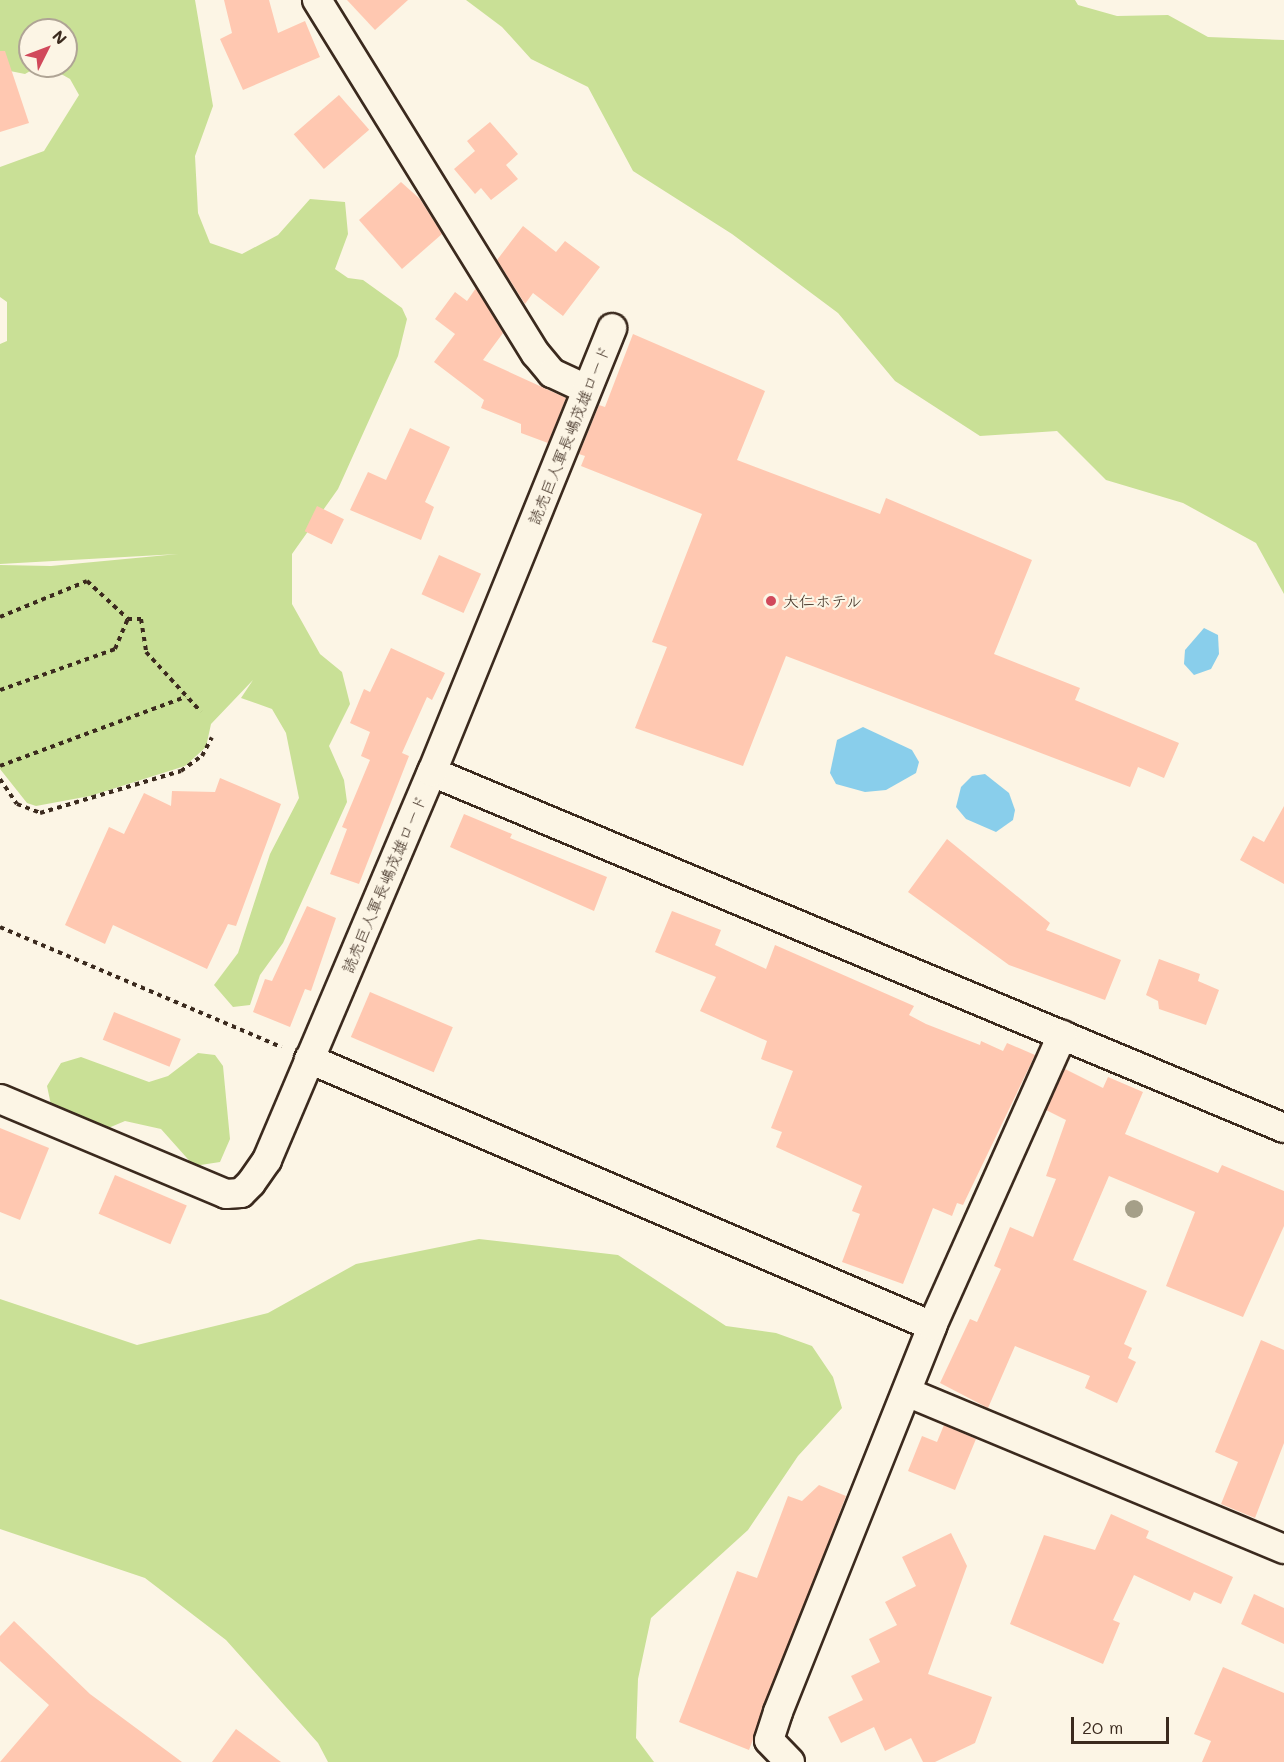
<!DOCTYPE html>
<html>
<head>
<meta charset="utf-8">
<style>
	body { margin:0 }
	#map { position:relative; width:1284px; height:1762px; overflow:hidden; background:#fcf5e5; font-family:Mali,"Klee One",sans-serif }
	div>[style] { position:absolute }
	.green>* { inset:0; background:#c9e096 }
	.water>* { inset:0; background:#89ceeb }
	.building>* { inset:0; background:#ffc8b1; transform-origin:0 0 }
	.path>* { height:4px; margin-top:-2px; transform-origin:0; background:repeating-linear-gradient(90deg,#3b2a1e 0 4.5px,transparent 0 9px) }
	.roads { filter:drop-shadow(2px 0 #3b2a1e) drop-shadow(-2px 0 #3b2a1e) drop-shadow(0 2px #3b2a1e) drop-shadow(0 -2px #3b2a1e) }
	.minor>* { height:28px; margin:-14px; padding:0 14px; transform-origin:14px; border-radius:14px; background:#fcf5e5 }
	.trees>* { width:18px; height:18px; margin:-9px; border-radius:50%; background:#a59f88 }
	.dots>* { width:16px; height:16px; translate:-50% -50%; box-sizing:border-box; border:3px solid #fcf5e5; border-radius:50% }
	span { translate:-50% -50%; white-space:nowrap; text-align:center; line-height:1.15; -webkit-text-stroke:4.5px #fcf5e5; paint-order:stroke }
	.street-label { font-size:16px; color:#3b2a1e }
	.poi-label { font-size:16px; color:#3b2a1e }
	.left { translate:0 -50%; text-align:left }
	.north { position:absolute; left:18px; top:18px; width:60px; height:60px; box-sizing:border-box; background:#fcf5e5; border:2px solid #afa495; border-radius:50%; rotate:48deg; font-size:16px; font-weight:700; line-height:24px; text-align:center; color:#3b2a1e }
	.north::after { content:''; display:block; margin:auto; width:21px; height:27px; background:#d1495b; clip-path:polygon(50% 0,100% 100%,50% 72%,0 100%) }
	.scale { position:absolute; left:1071px; top:1717px; width:98px; height:27px; box-sizing:border-box; border:3px solid #3b2a1e; border-top:0; padding-left:8px; font-size:18px; line-height:21px; white-space:nowrap; color:#3b2a1e; -webkit-text-stroke:4px #fcf5e5; paint-order:stroke }
</style>
</head>
<body>
<div id="map">
	<div class="green">
		<div style="clip-path:polygon(0 0,195px 0,213px 106px,195px 156px,198px 213px,210px 243px,242px 254px,278px 235px,310px 199px,345px 202px,348px 234px,335px 269px,348px 278px,363px 280px,402px 308px,407px 319px,398px 356px,338px 489px,292px 554px,292px 604px,320px 654px,342px 672px,350px 704px,329px 746px,344px 780px,347px 802px,283px 943px,260px 975px,250px 1005px,233px 1007px,214px 985px,238px 953px,270px 854px,299px 798px,286px 733px,272px 709px,241px 698px,253px 680px,211px 724px,206px 747px,185px 766px,90px 796px,36px 806px,27px 803px,0 769px,0 565px,51px 566px,178px 554px,0 564px,0 344px,7px 341px,7px 302px,0 297px,0 167px,44px 151px,79px 95px,70px 79px,47px 66px,66px 66px,66px 30px,30px 30px,30px 66px,39px 66px,25px 74px,0 69px)"></div>
		<div style="clip-path:polygon(466px 0,1075px 0,1078px 5px,1117px 16px,1168px 15px,1208px 37px,1284px 40px,1284px 594px,1256px 543px,1183px 503px,1106px 480px,1057px 431px,980px 436px,895px 381px,838px 313px,732px 234px,633px 171px,588px 87px,531px 59px,502px 27px)"></div>
		<div style="clip-path:polygon(198px 1053px,215px 1055px,223px 1066px,230px 1139px,220px 1162px,194px 1166px,161px 1129px,125px 1121px,106px 1129px,51px 1105px,47px 1086px,61px 1063px,81px 1057px,149px 1082px,168px 1076px)"></div>
		<div style="clip-path:polygon(479px 1239px,618px 1255px,726px 1326px,776px 1333px,812px 1346px,833px 1377px,842px 1408px,798px 1456px,748px 1530px,651px 1618px,638px 1679px,636px 1738px,654px 1762px,328px 1762px,318px 1743px,226px 1640px,145px 1578px,0 1529px,0 1299px,137px 1345px,268px 1313px,356px 1264px)"></div>
	</div>
	<div class="water">
		<div style="clip-path:polygon(1204px 628px,1218px 635px,1219px 654px,1211px 669px,1194px 675px,1184px 664px,1185px 650px)"></div>
		<div style="clip-path:polygon(863px 727px,912px 750px,919px 762px,916px 773px,886px 790px,865px 792px,836px 784px,830px 773px,837px 740px)"></div>
		<div style="clip-path:polygon(985px 774px,1009px 793px,1015px 810px,1013px 820px,996px 832px,966px 819px,956px 807px,961px 787px,972px 776px)"></div>
	</div>
	<div class="building">
		<div style="clip-path:polygon(224px 0,269px 0,278px 33px,305px 21px,320px 57px,243px 90px,220px 39px,232px 33px)"></div>
		<div style="clip-path:polygon(347px 0,408px 0,375px 30px)"></div>
		<div style="clip-path:polygon(0 51px,5px 51px,29px 123px,0 132px)"></div>
		<div style="left:339px;top:95px;width:46px;height:60px;rotate:49deg"></div>
		<div style="clip-path:polygon(490px 122px,518px 154px,506px 165px,518px 179px,491px 200px,481px 188px,475px 194px,454px 169px,475px 151px,467px 141px)"></div>
		<div style="clip-path:polygon(401px 182px,420px 199px,442px 234px,402px 269px,359px 220px)"></div>
		<div style="clip-path:polygon(523px 226px,556px 252px,565px 241px,600px 267px,563px 316px,533px 293px,525px 304px,497px 260px)"></div>
		<div style="clip-path:polygon(476px 288px,503px 333px,483px 360px,566px 398px,548px 443px,521px 433px,521px 424px,481px 408px,484px 400px,434px 362px,455px 334px,435px 319px,455px 292px,467px 301px)"></div>
		<div style="clip-path:polygon(633px 334px,765px 391px,737px 460px,880px 514px,886px 498px,1032px 560px,994px 654px,1080px 688px,1075px 700px,1179px 743px,1164px 778px,1138px 767px,1130px 787px,786px 656px,743px 766px,635px 728px,667px 647px,652px 642px,702px 514px,581px 466px,585px 456px,579px 454px,599px 405px,605px 407px)"></div>
		<div style="clip-path:polygon(410px 428px,450px 447px,425px 502px,434px 507px,421px 540px,350px 510px,368px 472px,386px 480px)"></div>
		<div style="left:317px;top:506px;width:30px;height:28px;rotate:26deg"></div>
		<div style="left:439px;top:555px;width:46px;height:43px;rotate:24deg"></div>
		<div style="clip-path:polygon(391px 648px,445px 673px,432px 700px,427px 697px,402px 753px,409px 756px,359px 884px,330px 874px,347px 829px,342px 827px,370px 760px,361px 756px,370px 732px,350px 723px,364px 689px,370px 692px)"></div>
		<div style="clip-path:polygon(220px 778px,281px 804px,236px 926px,228px 924px,207px 969px,113px 925px,105px 944px,65px 925px,109px 827px,124px 834px,144px 793px,171px 806px,172px 791px,215px 792px)"></div>
		<div style="clip-path:polygon(1284px 806px,1284px 884px,1240px 860px,1253px 836px,1264px 842px)"></div>
		<div style="clip-path:polygon(464px 814px,512px 834px,510px 838px,607px 877px,594px 911px,450px 847px)"></div>
		<div style="clip-path:polygon(947px 839px,1050px 923px,1046px 930px,1121px 960px,1105px 1000px,1009px 965px,908px 892px)"></div>
		<div style="clip-path:polygon(307px 906px,336px 918px,311px 991px,305px 989px,290px 1027px,253px 1012px,265px 979px,272px 981px)"></div>
		<div style="clip-path:polygon(672px 911px,721px 930px,715px 945px,766px 969px,775px 945px,914px 1006px,909px 1015px,926px 1024px,980px 1045px,981px 1041px,1003px 1051px,1007px 1043px,1035px 1055px,963px 1205px,957px 1203px,952px 1216px,933px 1208px,903px 1284px,842px 1262px,860px 1214px,852px 1211px,862px 1186px,776px 1147px,782px 1132px,771px 1128px,793px 1071px,761px 1059px,767px 1041px,700px 1011px,716px 977px,655px 952px)"></div>
		<div style="clip-path:polygon(1159px 959px,1200px 974px,1198px 981px,1219px 990px,1206px 1025px,1159px 1009px,1158px 1001px,1146px 995px)"></div>
		<div style="left:370px;top:992px;width:90px;height:49px;rotate:23deg"></div>
		<div style="left:114px;top:1012px;width:72px;height:30px;rotate:22deg"></div>
		<div style="clip-path:polygon(1065px 1069px,1103px 1088px,1108px 1077px,1143px 1092px,1125px 1134px,1218px 1173px,1222px 1165px,1284px 1191px,1284px 1226px,1243px 1317px,1166px 1286px,1195px 1212px,1109px 1176px,1073px 1260px,1147px 1291px,1124px 1344px,1132px 1348px,1128px 1358px,1136px 1362px,1117px 1403px,1085px 1388px,1090px 1376px,1015px 1346px,988px 1408px,940px 1383px,970px 1319px,977px 1322px,1001px 1269px,994px 1266px,1010px 1227px,1033px 1237px,1056px 1179px,1046px 1176px,1066px 1120px,1046px 1110px)"></div>
		<div style="clip-path:polygon(0 1128px,49px 1148px,20px 1220px,0 1212px)"></div>
		<div style="left:115px;top:1175px;width:78px;height:42px;rotate:23deg"></div>
		<div style="clip-path:polygon(1261px 1340px,1284px 1350px,1284px 1443px,1255px 1518px,1221px 1504px,1238px 1462px,1215px 1452px)"></div>
		<div style="clip-path:polygon(944px 1425px,976px 1439px,955px 1490px,908px 1471px,922px 1436px,937px 1442px)"></div>
		<div style="clip-path:polygon(819px 1485px,846px 1496px,749px 1750px,679px 1722px,737px 1571px,757px 1578px,788px 1496px,802px 1501px)"></div>
		<div style="clip-path:polygon(1111px 1514px,1149px 1531px,1146px 1538px,1233px 1577px,1221px 1604px,1194px 1592px,1190px 1601px,1134px 1575px,1113px 1620px,1120px 1623px,1103px 1664px,1010px 1624px,1044px 1535px,1095px 1550px)"></div>
		<div style="clip-path:polygon(951px 1533px,967px 1566px,928px 1674px,992px 1697px,975px 1743px,935px 1762px,923px 1762px,911px 1738px,885px 1751px,874px 1727px,841px 1743px,828px 1717px,863px 1700px,851px 1676px,880px 1662px,869px 1639px,897px 1625px,885px 1602px,916px 1586px,902px 1557px)"></div>
		<div style="clip-path:polygon(1254px 1594px,1284px 1608px,1284px 1644px,1241px 1624px)"></div>
		<div style="clip-path:polygon(14px 1621px,90px 1694px,182px 1762px,0 1762px,49px 1705px,0 1661px,0 1636px)"></div>
		<div style="clip-path:polygon(1223px 1667px,1284px 1693px,1284px 1762px,1202px 1762px,1211px 1741px,1194px 1734px)"></div>
		<div style="clip-path:polygon(236px 1729px,281px 1762px,212px 1762px)"></div>
	</div>
	<div class="path">
		<div style="left:0;top:617px;width:94px;rotate:-22.5deg"></div>
		<div style="left:87px;top:581px;width:56px;rotate:42.8deg"></div>
		<div style="left:128px;top:619px;width:13px"></div>
		<div style="left:141px;top:619px;width:33px;rotate:81deg"></div>
		<div style="left:146px;top:652px;width:81px;rotate:47.5deg"></div>
		<div style="left:0;top:690px;width:122px;rotate:-19.6deg"></div>
		<div style="left:115px;top:649px;width:33px;rotate:-67deg"></div>
		<div style="left:0;top:766px;width:198px;rotate:-20.4deg"></div>
		<div style="left:0;top:779px;width:30px;rotate:56deg"></div>
		<div style="left:17px;top:804px;width:25px;rotate:21deg"></div>
		<div style="left:40px;top:813px;width:147px;rotate:-16.6deg"></div>
		<div style="left:181px;top:771px;width:26px;rotate:-36deg"></div>
		<div style="left:202px;top:756px;width:21px;rotate:-62deg"></div>
		<div style="left:0;top:927px;width:306px;rotate:23.1deg"></div>
	</div>
	<div class="roads">
		<div class="minor">
			<div style="left:317px;top:0;width:416px;rotate:58.3deg"></div>
			<div style="left:536px;top:354px;width:25px;rotate:50deg"></div>
			<div style="left:552px;top:373px;width:38px;rotate:25deg"></div>
			<div style="left:432px;top:772px;width:923px;rotate:22.68deg"></div>
			<div style="left:309px;top:1059px;width:678px;rotate:23.2deg"></div>
			<div style="left:0;top:1099px;width:245px;rotate:22.8deg"></div>
			<div style="left:226px;top:1194px;width:15px;rotate:-4deg"></div>
			<div style="left:241px;top:1193px;width:14px;rotate:-45deg"></div>
			<div style="left:251px;top:1183px;width:28px;rotate:-55deg"></div>
			<div style="left:267px;top:1160px;width:422px;rotate:-67deg"></div>
			<div style="left:432px;top:772px;width:479px;rotate:-67.9deg"></div>
			<div style="left:909px;top:1393px;width:406px;rotate:22.6deg"></div>
			<div style="left:790px;top:1762px;width:30px;rotate:-134deg"></div>
			<div style="left:769px;top:1740px;width:29px;rotate:-72deg"></div>
			<div style="left:778px;top:1712px;width:416px;rotate:-68.2deg"></div>
			<div style="left:932px;top:1326px;width:319px;rotate:-65.9deg"></div>
		</div>
	</div>
	<div class="trees">
		<div style="left:1134px;top:1209px"></div>
	</div>
	<div class="dots">
		<div style="left:771px;top:601px;background:#d1495b"></div>
	</div>
	<div class="street-label">
		<span style="left:569px;top:435px;rotate:-68deg">読売巨人軍長嶋茂雄ロード</span>
		<span style="left:384px;top:884px;rotate:-67deg">読売巨人軍長嶋茂雄ロード</span>
	</div>
	<div class="poi-label">
		<span class="left" style="left:783px;top:601px">大仁ホテル</span>
	</div>
	<div class="north">N</div>
	<div class="scale">20 m</div>
</div>
</body>
</html>
